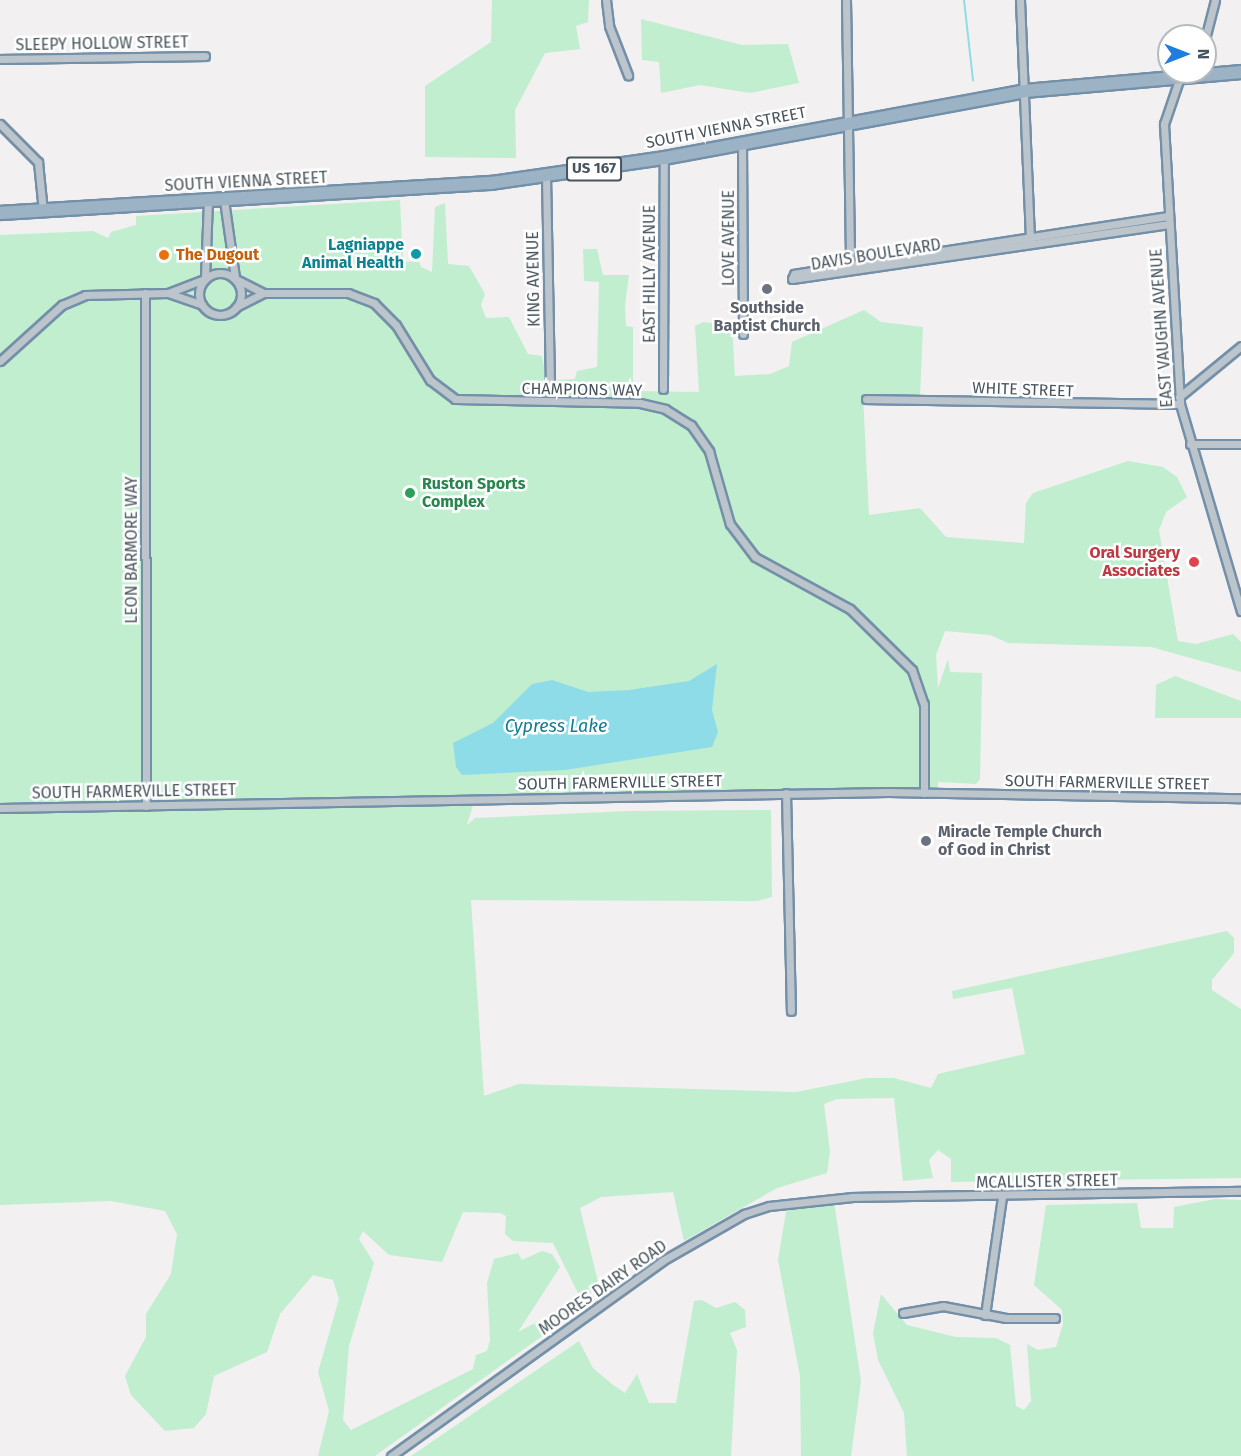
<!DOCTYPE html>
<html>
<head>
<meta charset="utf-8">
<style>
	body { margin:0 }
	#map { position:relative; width:1241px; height:1456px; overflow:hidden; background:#f2f0f0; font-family:"Fira Sans",sans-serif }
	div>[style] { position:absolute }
	.green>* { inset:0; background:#c0eecf }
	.water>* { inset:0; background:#8fdce9 }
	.stream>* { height:2px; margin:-1px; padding:0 1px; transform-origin:1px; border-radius:1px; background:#8fdce9 }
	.roads { filter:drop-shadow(2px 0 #7490a9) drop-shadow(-2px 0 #7490a9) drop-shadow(0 2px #7490a9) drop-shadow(0 -2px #7490a9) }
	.minor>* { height:7px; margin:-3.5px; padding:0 3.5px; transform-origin:3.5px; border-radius:3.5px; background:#bcc5cc }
	.minor>.ring { margin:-3.5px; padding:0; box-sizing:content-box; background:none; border:7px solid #bcc5cc; border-radius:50% }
	.trunk>* { height:12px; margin:-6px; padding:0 6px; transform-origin:6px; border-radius:6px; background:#9cb3c5 }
	.dots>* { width:16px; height:16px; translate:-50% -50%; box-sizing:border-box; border:3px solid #fff; border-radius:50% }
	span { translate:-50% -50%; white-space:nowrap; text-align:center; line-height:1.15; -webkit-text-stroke:5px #fff; paint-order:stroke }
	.shield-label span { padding:2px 4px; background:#fff; border:2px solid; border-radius:4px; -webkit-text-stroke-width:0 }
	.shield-label { font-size:15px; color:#48545d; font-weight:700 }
	.street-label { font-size:16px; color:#48545d }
	.culture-label { font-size:16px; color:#0d838f; font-weight:700 }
	.right { translate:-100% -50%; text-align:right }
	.food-label { font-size:16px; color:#c56008; font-weight:700 }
	.left { translate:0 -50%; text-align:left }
	.worship-label { font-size:16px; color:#5b616d; font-weight:700 }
	.leisure-label { font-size:16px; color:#27864d; font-weight:700 }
	.health-label { font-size:16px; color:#be3a42; font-weight:700 }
	.water-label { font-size:18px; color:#117d90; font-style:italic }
	.north { position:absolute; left:1157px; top:24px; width:60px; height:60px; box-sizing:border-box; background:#fff; border:2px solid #b6bbbe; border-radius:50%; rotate:90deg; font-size:16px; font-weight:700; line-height:24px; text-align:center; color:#48545d }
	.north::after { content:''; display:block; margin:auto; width:21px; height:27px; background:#1f7ddd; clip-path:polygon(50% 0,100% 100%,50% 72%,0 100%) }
</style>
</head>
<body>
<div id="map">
	<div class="green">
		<div style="clip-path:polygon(492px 0,589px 0,588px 22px,576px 26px,580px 49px,545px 53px,515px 110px,516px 158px,425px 157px,425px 86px,491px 42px)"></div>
		<div style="clip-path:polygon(641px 19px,742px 45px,788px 44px,799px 83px,750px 93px,700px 85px,661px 93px,659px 62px,642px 60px)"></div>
		<div style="clip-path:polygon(400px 200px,403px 262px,419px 261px,421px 267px,432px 272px,435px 207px,445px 203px,448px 264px,469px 266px,485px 294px,481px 305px,486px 318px,509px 317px,528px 354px,542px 356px,548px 390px,556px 390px,556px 380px,575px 379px,577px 371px,597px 367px,599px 282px,584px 281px,583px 249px,597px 249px,603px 275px,629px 275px,625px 305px,626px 326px,633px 327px,633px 391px,699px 392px,695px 326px,703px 322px,732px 326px,735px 376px,770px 374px,789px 366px,792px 342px,864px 310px,881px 322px,923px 327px,920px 397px,863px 396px,869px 515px,920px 508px,946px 537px,1024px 543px,1026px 503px,1033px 493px,1128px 461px,1163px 467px,1177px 477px,1187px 497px,1166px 512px,1159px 530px,1178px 641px,1196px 644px,1233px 634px,1241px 642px,1241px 672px,1151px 647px,1008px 643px,990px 635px,945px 631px,936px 655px,938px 688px,948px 659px,950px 672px,982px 673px,980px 779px,976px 784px,938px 782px,938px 789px,0 803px,0 235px,93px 231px,108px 238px,111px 232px,136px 225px,136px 216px)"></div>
		<div style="clip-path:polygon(1175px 676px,1241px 701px,1241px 718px,1155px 718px,1156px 685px)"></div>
		<div style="clip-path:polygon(473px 805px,467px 825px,475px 818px,628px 811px,771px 810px,772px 897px,757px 901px,471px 900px,484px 1096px,519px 1084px,796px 1092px,867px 1078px,894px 1078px,931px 1088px,938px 1074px,1025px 1054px,1012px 988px,953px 999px,952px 991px,1227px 931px,1234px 938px,1234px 953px,1212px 980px,1212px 990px,1241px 1009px,1241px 1178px,951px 1182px,951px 1159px,938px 1150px,929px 1160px,933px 1178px,903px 1181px,894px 1098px,837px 1099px,824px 1104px,830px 1152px,827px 1173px,777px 1188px,684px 1241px,673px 1192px,601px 1197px,580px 1208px,598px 1282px,583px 1303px,553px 1243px,513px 1241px,505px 1234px,506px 1216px,500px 1213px,463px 1212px,442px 1262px,389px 1255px,363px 1231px,359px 1239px,374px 1263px,349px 1346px,343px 1420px,351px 1430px,473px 1369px,476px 1355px,487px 1351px,490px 1340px,487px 1283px,494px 1259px,518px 1253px,522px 1260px,542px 1251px,552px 1254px,560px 1267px,518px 1332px,573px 1303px,577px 1311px,375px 1456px,318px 1456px,329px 1411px,318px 1372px,339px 1299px,333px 1280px,313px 1275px,280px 1314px,267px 1352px,214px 1376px,206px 1414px,194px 1428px,165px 1431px,131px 1395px,125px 1376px,146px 1337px,146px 1314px,171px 1274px,177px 1234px,165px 1211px,111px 1201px,0 1205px,0 812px)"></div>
		<div style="clip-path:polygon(1215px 1199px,1241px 1200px,1241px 1456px,907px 1456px,904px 1413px,878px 1360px,873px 1333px,881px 1294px,907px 1325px,956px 1337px,996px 1338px,1010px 1345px,1016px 1406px,1024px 1410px,1031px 1401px,1027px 1344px,1038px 1350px,1056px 1347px,1063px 1324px,1062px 1310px,1034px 1285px,1046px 1205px,1137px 1203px,1141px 1228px,1173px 1228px,1174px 1207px)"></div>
		<div style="clip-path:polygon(805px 1202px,834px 1202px,861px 1381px,851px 1456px,801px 1456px,800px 1376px,778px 1260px,786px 1212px)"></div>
		<div style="clip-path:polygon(702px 1300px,716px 1308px,735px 1302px,745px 1310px,746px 1327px,730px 1333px,737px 1350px,731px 1456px,411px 1456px,579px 1341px,593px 1368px,613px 1385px,625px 1393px,637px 1374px,649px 1403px,676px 1403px,694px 1301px)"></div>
	</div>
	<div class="water">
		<div style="clip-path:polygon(717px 664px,712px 710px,718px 732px,712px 747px,565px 770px,462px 775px,456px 767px,453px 743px,493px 723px,532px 684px,552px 680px,588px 692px,629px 690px,689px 681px)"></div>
	</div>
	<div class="stream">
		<div style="left:964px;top:0;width:81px;rotate:83.6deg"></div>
	</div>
	<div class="roads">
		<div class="minor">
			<div style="left:606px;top:0;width:26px;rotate:83deg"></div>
			<div style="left:609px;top:26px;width:53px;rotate:68.8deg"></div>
			<div style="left:846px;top:0;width:267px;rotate:89.1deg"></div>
			<div style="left:1020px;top:0;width:242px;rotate:87.6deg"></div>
			<div style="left:1205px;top:39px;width:40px;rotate:-75.6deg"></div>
			<div style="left:0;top:59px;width:205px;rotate:-0.8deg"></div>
			<div style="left:1180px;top:77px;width:50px;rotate:108.8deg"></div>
			<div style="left:1164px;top:124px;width:280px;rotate:86.7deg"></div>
			<div style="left:1180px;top:404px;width:216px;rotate:73.6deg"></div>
			<div style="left:0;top:124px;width:54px;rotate:45deg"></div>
			<div style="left:38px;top:162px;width:49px;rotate:84.2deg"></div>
			<div style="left:742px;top:142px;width:192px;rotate:89.7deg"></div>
			<div style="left:546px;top:176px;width:205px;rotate:88.9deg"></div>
			<div style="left:224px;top:200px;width:78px;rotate:81.9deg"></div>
			<div style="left:1168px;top:216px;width:378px;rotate:171.2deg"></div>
			<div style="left:794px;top:274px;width:5px;rotate:112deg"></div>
			<div style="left:792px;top:279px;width:381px;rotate:-8.3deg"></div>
			<div class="ring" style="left:199px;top:273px;width:35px;height:35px"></div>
			<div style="left:205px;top:278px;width:77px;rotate:-87.8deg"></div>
			<div style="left:236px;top:279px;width:30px;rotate:27deg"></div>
			<div style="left:263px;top:293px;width:85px"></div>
			<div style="left:348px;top:293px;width:28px;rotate:21deg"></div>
			<div style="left:374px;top:303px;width:31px;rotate:45deg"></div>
			<div style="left:396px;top:325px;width:65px;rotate:58.3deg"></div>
			<div style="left:430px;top:380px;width:31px;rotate:37deg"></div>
			<div style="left:455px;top:399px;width:185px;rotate:1.2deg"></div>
			<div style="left:640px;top:403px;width:26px;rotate:13deg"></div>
			<div style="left:665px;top:409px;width:31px;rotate:32deg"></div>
			<div style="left:691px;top:425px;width:32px;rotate:55deg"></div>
			<div style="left:709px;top:451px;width:76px;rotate:74deg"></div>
			<div style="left:730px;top:524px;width:41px;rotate:52.9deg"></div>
			<div style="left:755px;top:557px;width:108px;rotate:28.7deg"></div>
			<div style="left:850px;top:609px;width:87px;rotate:44.5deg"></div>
			<div style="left:912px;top:670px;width:36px;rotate:71deg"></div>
			<div style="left:924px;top:704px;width:89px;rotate:90deg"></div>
			<div style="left:145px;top:293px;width:513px;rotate:89.89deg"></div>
			<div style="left:168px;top:293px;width:39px;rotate:-21deg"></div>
			<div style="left:236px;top:307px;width:30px;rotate:-27deg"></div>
			<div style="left:0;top:361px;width:84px;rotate:-42.1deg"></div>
			<div style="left:62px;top:305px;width:25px;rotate:-23deg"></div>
			<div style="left:85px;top:295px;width:83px;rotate:-1.4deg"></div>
			<div style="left:168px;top:293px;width:36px;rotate:19deg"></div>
			<div style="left:663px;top:389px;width:231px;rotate:-89.8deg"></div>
			<div style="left:1179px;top:397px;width:80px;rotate:-39.4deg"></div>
			<div style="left:866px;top:399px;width:314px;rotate:0.9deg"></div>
			<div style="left:1190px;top:444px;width:51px"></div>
			<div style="left:786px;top:793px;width:218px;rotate:88.7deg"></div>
			<div style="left:0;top:808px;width:888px;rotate:-1.03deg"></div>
			<div style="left:888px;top:792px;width:353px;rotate:1deg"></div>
			<div style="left:903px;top:1313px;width:41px;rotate:-9.9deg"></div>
			<div style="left:943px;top:1306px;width:64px;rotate:10.8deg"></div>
			<div style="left:1006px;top:1318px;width:49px"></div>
			<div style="left:985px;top:1315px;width:119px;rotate:-81.8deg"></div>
			<div style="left:391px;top:1456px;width:334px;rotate:-35.7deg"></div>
			<div style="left:662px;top:1261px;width:95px;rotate:-29.8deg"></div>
			<div style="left:744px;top:1214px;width:26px;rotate:-18deg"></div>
			<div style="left:769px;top:1206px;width:84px;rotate:-6.1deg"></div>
			<div style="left:853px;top:1197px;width:388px;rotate:-0.9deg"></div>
		</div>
		<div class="trunk">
			<div style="left:0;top:213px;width:492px;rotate:-3.5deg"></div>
			<div style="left:491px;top:183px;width:175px;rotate:-8.2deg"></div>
			<div style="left:664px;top:158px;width:367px;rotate:-10.5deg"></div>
			<div style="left:1025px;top:91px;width:217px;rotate:-5deg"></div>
		</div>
	</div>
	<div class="dots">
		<div style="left:416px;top:254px;background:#0f9aa8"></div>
		<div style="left:164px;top:255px;background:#e8710a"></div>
		<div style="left:767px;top:289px;background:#6b7280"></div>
		<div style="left:410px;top:493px;background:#2e9e5b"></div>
		<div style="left:1194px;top:562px;background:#e0444e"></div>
		<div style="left:926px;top:841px;background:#6b7280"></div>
	</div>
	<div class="shield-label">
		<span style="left:594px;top:169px">US 167</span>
	</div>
	<div class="street-label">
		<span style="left:102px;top:44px;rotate:-1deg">SLEEPY HOLLOW STREET</span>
		<span style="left:726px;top:128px;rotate:-11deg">SOUTH VIENNA STREET</span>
		<span style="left:246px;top:182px;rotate:-3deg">SOUTH VIENNA STREET</span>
		<span style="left:729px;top:238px;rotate:-90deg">LOVE AVENUE</span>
		<span style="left:876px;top:255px;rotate:-9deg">DAVIS BOULEVARD</span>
		<span style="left:650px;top:274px;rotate:-90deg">EAST HILLY AVENUE</span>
		<span style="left:534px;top:279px;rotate:-91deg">KING AVENUE</span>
		<span style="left:1162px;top:328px;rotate:-94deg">EAST VAUGHN AVENUE</span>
		<span style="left:582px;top:390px;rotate:1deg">CHAMPIONS WAY</span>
		<span style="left:1023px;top:390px;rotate:2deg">WHITE STREET</span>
		<span style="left:132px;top:550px;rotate:-90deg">LEON BARMORE WAY</span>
		<span style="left:620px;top:783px;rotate:-1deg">SOUTH FARMERVILLE STREET</span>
		<span style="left:1107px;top:783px;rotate:1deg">SOUTH FARMERVILLE STREET</span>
		<span style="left:134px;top:792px;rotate:-1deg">SOUTH FARMERVILLE STREET</span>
		<span style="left:1047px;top:1182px;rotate:-1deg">MCALLISTER STREET</span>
		<span style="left:603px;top:1288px;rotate:-35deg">MOORES DAIRY ROAD</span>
	</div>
	<div class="culture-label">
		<span class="right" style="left:404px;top:254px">Lagniappe<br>Animal Health</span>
	</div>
	<div class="food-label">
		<span class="left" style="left:176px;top:255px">The Dugout</span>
	</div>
	<div class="worship-label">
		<span style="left:767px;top:317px">Southside<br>Baptist Church</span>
		<span class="left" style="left:938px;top:841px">Miracle Temple Church<br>of God in Christ</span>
	</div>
	<div class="leisure-label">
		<span class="left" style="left:422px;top:493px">Ruston Sports<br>Complex</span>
	</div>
	<div class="health-label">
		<span class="right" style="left:1180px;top:562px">Oral Surgery<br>Associates</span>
	</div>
	<div class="water-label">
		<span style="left:556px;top:726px">Cypress Lake</span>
	</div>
	<div class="north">N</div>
</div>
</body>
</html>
